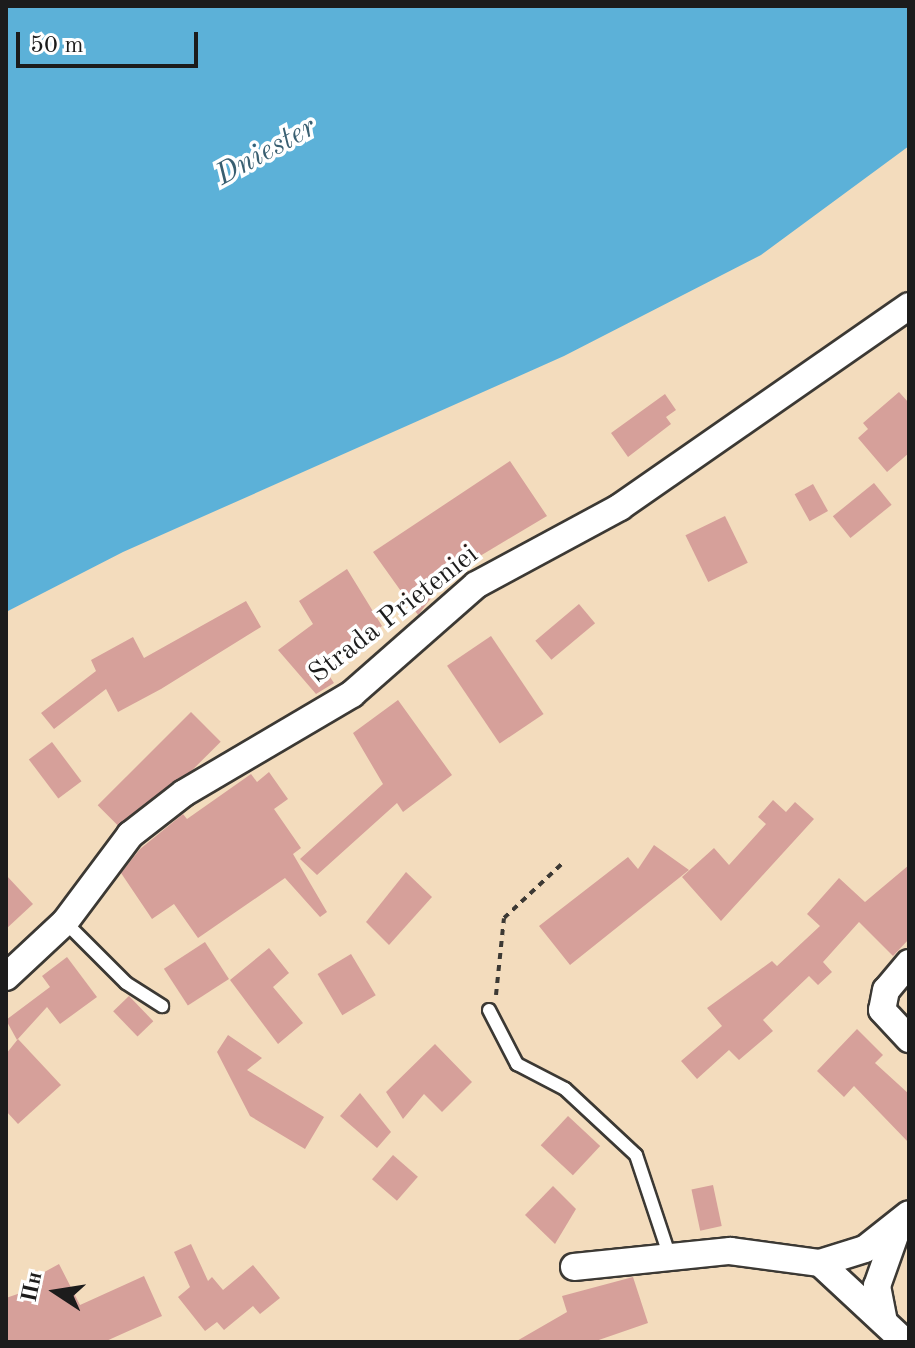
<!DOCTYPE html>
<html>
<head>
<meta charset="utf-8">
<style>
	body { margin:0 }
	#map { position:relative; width:915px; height:1348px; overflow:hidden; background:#f3dcbd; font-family:"Old Standard TT",serif }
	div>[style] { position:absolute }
	.water>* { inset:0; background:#5cb1d8 }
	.building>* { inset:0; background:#d6a09a; transform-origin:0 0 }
	.path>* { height:4px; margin-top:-2px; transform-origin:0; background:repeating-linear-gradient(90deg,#3c3934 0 6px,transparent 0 12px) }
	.roads { filter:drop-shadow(2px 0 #3c3934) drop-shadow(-2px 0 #3c3934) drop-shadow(0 2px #3c3934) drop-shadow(0 -2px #3c3934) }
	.service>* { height:12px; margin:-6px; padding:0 6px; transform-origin:6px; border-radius:6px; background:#fff }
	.minor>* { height:26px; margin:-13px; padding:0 13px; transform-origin:13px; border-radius:13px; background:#fff }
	span { translate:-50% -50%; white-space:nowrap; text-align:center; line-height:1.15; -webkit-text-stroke:7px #fff; paint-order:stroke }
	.street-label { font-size:28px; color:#1c1c1c }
	.water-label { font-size:30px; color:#395f71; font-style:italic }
	.frame { position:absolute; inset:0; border:8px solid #1c1c1c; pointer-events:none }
	.north { position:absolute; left:16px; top:1252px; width:80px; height:80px; -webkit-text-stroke:6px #fff; paint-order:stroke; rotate:282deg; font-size:22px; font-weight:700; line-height:32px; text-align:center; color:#1c1c1c }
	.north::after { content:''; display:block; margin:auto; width:28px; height:36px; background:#1c1c1c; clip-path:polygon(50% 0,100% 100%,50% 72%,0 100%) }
	.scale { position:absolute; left:16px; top:32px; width:182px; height:36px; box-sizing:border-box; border:4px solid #1c1c1c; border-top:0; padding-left:10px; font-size:24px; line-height:28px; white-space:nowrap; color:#1c1c1c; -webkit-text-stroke:6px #fff; paint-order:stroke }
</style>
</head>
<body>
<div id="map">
	<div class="water">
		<div style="clip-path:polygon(6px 6px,909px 6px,909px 146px,761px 255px,564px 356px,123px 552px,6px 612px)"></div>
	</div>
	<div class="building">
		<div style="clip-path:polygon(899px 392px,909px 403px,909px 453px,887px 472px,858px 438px,868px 429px,863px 423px)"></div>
		<div style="clip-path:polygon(665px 394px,676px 410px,666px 417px,671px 424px,628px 457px,611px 433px)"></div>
		<div style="clip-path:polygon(510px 461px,547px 516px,450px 574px,418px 615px,373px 552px)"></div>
		<div style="left:874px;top:483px;width:28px;height:53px;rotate:51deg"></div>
		<div style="left:813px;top:484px;width:31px;height:21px;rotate:61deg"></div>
		<div style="left:725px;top:516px;width:52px;height:44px;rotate:64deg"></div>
		<div style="clip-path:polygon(347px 569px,382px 626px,322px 665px,334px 683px,316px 694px,278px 650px,313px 624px,299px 601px)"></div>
		<div style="clip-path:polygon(246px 601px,261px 627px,161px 689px,118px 712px,106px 689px,54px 729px,41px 713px,96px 671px,91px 660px,133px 637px,144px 658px)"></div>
		<div style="left:579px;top:604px;width:25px;height:57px;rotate:50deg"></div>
		<div style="left:491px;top:636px;width:94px;height:53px;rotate:56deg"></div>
		<div style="clip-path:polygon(398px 700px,452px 775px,403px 812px,397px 803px,317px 875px,300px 859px,383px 784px,353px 733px)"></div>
		<div style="left:191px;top:712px;width:42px;height:132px;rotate:45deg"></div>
		<div style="left:52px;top:742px;width:49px;height:29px;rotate:53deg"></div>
		<div style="clip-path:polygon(269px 772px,288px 799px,274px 809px,301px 848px,293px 854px,327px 912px,320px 917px,285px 878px,198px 938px,174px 904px,152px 919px,121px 873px,140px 849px,183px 814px,187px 819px,251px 774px,257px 782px)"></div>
		<div style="clip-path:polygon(773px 800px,786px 812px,795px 802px,814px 819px,721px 921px,682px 877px,714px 848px,729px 865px,766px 824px,758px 817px)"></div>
		<div style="clip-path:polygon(654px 845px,689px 870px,570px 965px,539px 926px,628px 857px,638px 869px)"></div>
		<div style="clip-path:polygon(909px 865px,909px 939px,893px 956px,859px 922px,823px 962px,832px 972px,818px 985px,809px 976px,763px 1020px,773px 1031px,739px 1060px,729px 1050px,697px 1079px,681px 1061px,722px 1026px,707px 1008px,772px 961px,777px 966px,820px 926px,807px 914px,839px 878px,865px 902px)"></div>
		<div style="clip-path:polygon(406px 872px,432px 897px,389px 945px,366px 922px)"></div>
		<div style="clip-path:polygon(6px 875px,33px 904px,6px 929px)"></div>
		<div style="left:205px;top:942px;width:44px;height:49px;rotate:57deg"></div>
		<div style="clip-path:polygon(269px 948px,289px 973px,273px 987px,303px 1023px,278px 1044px,230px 980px)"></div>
		<div style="left:351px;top:954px;width:48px;height:39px;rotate:59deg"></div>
		<div style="clip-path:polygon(67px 957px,97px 997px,60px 1024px,47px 1007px,17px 1040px,6px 1020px,50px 987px,42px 976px)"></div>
		<div style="left:129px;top:996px;width:35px;height:22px;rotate:46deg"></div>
		<div style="clip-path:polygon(857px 1029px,883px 1055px,875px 1063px,909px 1094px,909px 1143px,854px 1086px,844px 1097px,817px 1071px)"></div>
		<div style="clip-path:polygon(228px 1035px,262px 1058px,247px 1070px,324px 1117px,305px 1149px,250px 1116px,217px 1052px)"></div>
		<div style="clip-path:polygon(18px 1039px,61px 1085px,18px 1124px,6px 1111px,6px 1054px)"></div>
		<div style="clip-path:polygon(435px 1044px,472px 1082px,442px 1112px,424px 1094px,403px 1119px,386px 1092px)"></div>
		<div style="clip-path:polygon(360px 1093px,391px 1132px,377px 1148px,340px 1116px)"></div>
		<div style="left:568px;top:1116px;width:44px;height:40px;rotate:43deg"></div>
		<div style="left:393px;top:1155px;width:33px;height:32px;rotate:41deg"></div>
		<div style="left:713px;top:1185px;width:42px;height:22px;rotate:78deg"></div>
		<div style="clip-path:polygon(553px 1186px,576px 1209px,555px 1244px,525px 1215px)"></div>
		<div style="clip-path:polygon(191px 1244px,208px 1281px,212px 1277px,223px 1290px,253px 1265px,280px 1298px,260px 1314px,253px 1306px,224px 1330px,217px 1322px,205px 1331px,178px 1297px,190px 1287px,174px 1252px)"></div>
		<div style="clip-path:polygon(59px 1264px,80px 1305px,144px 1276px,162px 1316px,104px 1342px,6px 1342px,6px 1298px,32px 1289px,28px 1281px)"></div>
		<div style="clip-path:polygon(633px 1277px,648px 1323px,593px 1342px,515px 1342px,567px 1312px,562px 1296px)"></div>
	</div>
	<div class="path">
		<div style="left:496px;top:995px;width:77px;rotate:-84.1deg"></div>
		<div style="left:504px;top:918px;width:83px;rotate:-43.1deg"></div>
	</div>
	<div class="roads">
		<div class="service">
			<div style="left:65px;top:922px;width:86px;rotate:45deg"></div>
			<div style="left:126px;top:983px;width:43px;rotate:32.6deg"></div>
			<div style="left:489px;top:1010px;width:61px;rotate:62.6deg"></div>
			<div style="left:517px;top:1064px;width:54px;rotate:27.5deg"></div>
			<div style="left:565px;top:1089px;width:97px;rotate:42.9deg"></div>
			<div style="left:636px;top:1155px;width:104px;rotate:71.6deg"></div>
		</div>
		<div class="minor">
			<div style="left:909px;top:963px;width:35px;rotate:130deg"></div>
			<div style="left:886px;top:990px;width:20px;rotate:101deg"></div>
			<div style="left:882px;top:1010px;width:40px;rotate:47deg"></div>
			<div style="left:6px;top:977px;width:81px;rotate:-43deg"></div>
			<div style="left:65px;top:922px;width:109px;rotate:-53.2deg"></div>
			<div style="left:130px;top:835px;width:68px;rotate:-37.9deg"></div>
			<div style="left:184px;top:793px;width:195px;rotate:-30.5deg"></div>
			<div style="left:352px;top:694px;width:165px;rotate:-41.3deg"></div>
			<div style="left:476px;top:585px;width:164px;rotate:-28.4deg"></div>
			<div style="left:620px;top:507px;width:352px;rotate:-34.8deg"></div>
			<div style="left:820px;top:1263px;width:116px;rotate:42.9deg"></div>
			<div style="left:574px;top:1267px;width:157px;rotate:-5.9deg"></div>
			<div style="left:730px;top:1251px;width:91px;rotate:7.6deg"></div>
			<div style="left:820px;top:1263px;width:47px;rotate:-17.3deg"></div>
			<div style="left:865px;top:1249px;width:56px;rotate:-38.5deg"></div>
			<div style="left:884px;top:1322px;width:37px;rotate:-101deg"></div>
			<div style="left:877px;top:1286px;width:66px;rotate:-70.5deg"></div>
		</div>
	</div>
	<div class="street-label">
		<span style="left:394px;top:615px;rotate:-38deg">Strada Prieteniei</span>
	</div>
	<div class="water-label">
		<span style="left:266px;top:152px;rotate:-29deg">Dniester</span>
	</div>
	<div class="frame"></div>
	<div class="north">Пн</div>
	<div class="scale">50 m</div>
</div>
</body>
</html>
